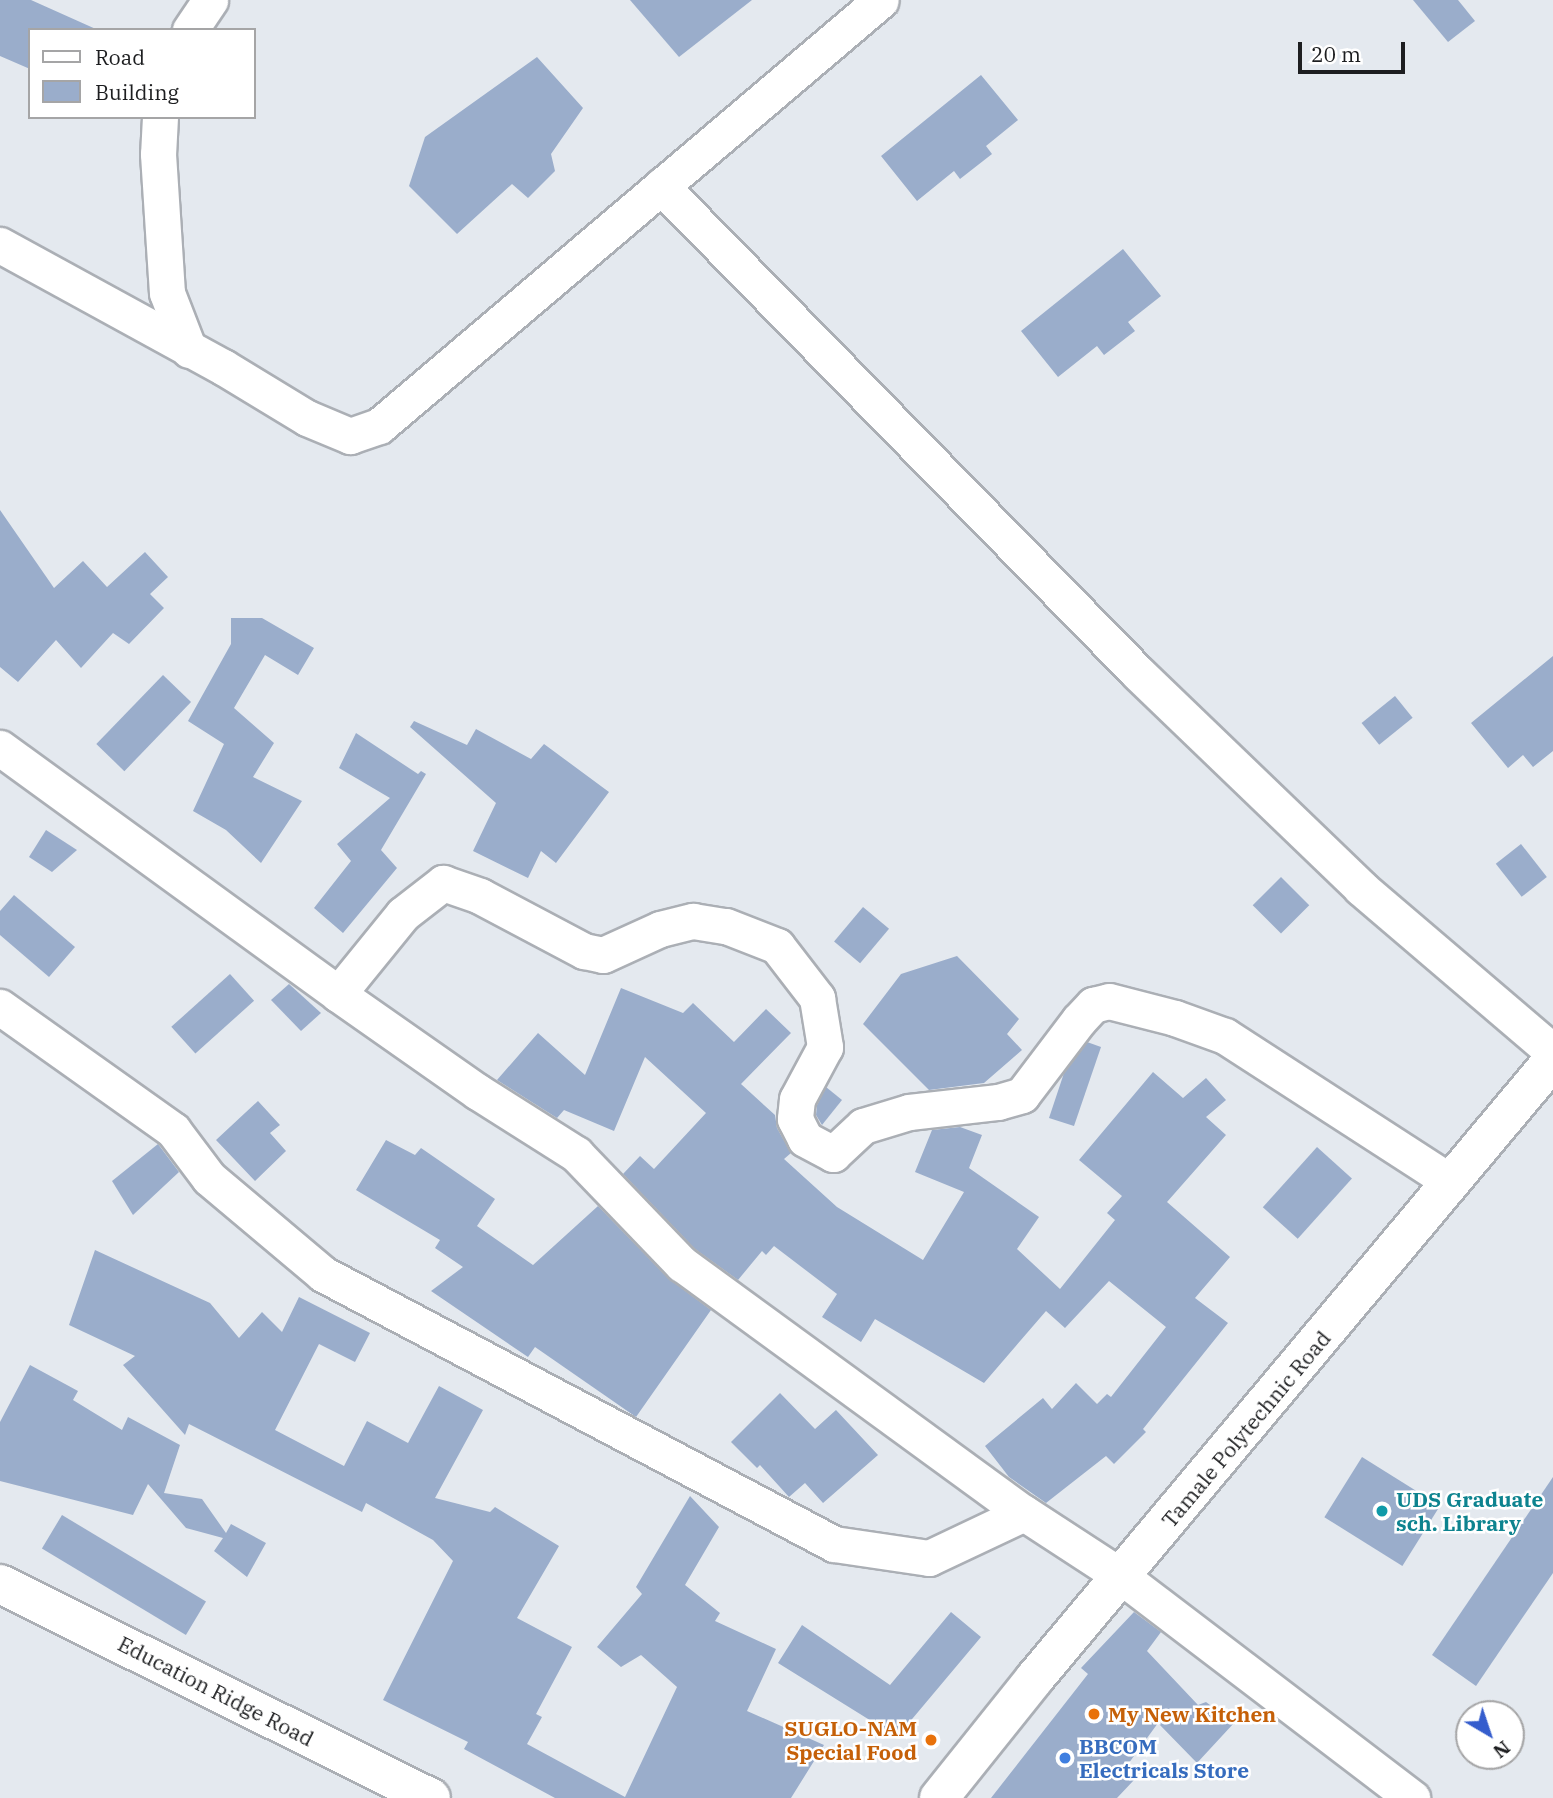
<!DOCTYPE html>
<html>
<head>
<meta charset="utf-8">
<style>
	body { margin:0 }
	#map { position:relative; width:1553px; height:1798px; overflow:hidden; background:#e4e9ef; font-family:"IBM Plex Serif",serif }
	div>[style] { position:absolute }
	.building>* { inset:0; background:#9aadcb; transform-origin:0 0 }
	.roads { filter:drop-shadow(2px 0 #abafb5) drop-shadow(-2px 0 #abafb5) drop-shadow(0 2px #abafb5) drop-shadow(0 -2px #abafb5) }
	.street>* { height:35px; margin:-17.5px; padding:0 17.5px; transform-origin:17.5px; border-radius:17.5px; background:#fff }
	.secondary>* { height:38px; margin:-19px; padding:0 19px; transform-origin:19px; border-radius:19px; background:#fff }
	.dots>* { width:19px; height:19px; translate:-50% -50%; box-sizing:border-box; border:4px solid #fff; border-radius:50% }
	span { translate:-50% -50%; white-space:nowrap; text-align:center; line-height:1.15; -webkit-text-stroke:5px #fff; paint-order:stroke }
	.street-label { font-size:21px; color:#1d1e20 }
	.culture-label { font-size:21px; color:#0d838f; font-weight:700 }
	.left { translate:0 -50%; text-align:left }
	.food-label { font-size:21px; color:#c56008; font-weight:700 }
	.right { translate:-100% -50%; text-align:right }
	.shop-label { font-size:21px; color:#366cbe; font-weight:700 }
	.legend { position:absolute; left:28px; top:28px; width:228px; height:91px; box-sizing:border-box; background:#fff; border:2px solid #a5a5a6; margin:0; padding:9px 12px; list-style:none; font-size:21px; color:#1d1e20 }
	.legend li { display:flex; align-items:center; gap:14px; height:35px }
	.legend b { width:35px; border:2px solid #a5a5a6 }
	.north { position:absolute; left:1455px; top:1700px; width:70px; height:70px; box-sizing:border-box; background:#fff; border:2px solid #a5a5a6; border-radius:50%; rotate:141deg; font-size:19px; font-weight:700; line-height:28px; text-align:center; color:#1d1e20 }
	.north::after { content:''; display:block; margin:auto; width:24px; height:32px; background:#355dcd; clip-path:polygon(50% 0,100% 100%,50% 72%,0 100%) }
	.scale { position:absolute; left:1298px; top:42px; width:107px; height:32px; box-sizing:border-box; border:4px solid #1d1e20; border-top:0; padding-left:9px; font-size:21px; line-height:24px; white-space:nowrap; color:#1d1e20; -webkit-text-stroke:5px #fff; paint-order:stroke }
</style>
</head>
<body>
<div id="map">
	<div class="building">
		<div style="clip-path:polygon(0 0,31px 0,98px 30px,30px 30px,30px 69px,0 56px)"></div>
		<div style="clip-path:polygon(630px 0,752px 0,679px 57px)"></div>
		<div style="clip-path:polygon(1413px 0,1458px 0,1475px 21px,1448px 42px)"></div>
		<div style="clip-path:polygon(537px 57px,583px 108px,551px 154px,555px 171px,528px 198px,512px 184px,457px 234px,409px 186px,425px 137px)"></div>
		<div style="clip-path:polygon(981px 75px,1018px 120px,986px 146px,992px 154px,960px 179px,954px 171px,917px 201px,881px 156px)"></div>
		<div style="clip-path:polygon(1123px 249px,1161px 296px,1128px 322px,1135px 331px,1104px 355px,1097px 346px,1058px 377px,1021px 331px)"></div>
		<div style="clip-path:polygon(0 510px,54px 588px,83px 561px,107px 587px,145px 552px,168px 577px,150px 594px,164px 608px,129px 644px,113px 633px,81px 668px,56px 640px,18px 682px,0 667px)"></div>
		<div style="clip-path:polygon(231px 618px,262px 618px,314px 648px,298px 675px,265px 655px,234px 708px,274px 743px,253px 777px,302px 801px,261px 863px,226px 830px,193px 811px,224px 744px,188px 721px,231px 644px)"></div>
		<div style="clip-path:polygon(1553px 656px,1553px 751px,1533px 767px,1523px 755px,1508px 768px,1471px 723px)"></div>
		<div style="left:163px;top:675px;width:39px;height:96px;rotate:44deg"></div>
		<div style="left:1395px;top:696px;width:28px;height:43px;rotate:51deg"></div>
		<div style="clip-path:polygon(414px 721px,467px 745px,476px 729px,531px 759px,544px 744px,609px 792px,556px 863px,541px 851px,528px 878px,473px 851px,496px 803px,410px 727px)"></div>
		<div style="clip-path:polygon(356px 733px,418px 774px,421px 771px,426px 774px,381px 850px,397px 868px,343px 933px,314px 908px,351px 861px,337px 844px,390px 798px,339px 768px)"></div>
		<div style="clip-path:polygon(46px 830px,77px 850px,52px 872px,29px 857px)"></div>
		<div style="left:1521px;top:844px;width:42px;height:32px;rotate:52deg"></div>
		<div style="left:1281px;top:877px;width:40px;height:40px;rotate:45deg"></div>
		<div style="clip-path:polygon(14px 895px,75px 947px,49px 977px,0 935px,0 911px)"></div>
		<div style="left:863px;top:907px;width:34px;height:45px;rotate:40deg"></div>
		<div style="clip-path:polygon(957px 956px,1019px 1019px,1007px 1034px,1022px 1050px,984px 1083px,929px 1090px,863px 1024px,901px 974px)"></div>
		<div style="left:230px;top:974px;width:36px;height:79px;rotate:48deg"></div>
		<div style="clip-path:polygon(289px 984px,321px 1013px,301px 1031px,271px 1000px)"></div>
		<div style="clip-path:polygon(621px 988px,683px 1013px,693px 1003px,734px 1042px,766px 1009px,791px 1033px,741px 1084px,775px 1115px,777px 1128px,791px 1153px,784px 1159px,837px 1207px,923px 1260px,964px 1192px,915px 1172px,932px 1130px,960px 1127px,982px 1135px,969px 1168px,1039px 1217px,1017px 1249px,1060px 1289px,1115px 1220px,1107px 1213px,1122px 1196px,1079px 1160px,1153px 1072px,1183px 1098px,1206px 1078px,1226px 1100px,1206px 1117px,1226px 1135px,1167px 1202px,1230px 1257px,1195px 1298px,1228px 1323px,1143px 1429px,1146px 1432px,1114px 1464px,1106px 1456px,1046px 1503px,1009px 1477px,985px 1446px,1043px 1398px,1052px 1409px,1076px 1383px,1097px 1404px,1107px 1394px,1111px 1397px,1166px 1327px,1109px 1281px,1065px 1328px,1046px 1311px,984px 1383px,875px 1319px,861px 1342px,822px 1317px,837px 1294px,774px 1246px,766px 1255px,762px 1251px,738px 1280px,695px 1249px,623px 1174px,640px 1156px,654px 1169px,706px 1113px,645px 1057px,614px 1131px,564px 1110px,557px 1118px,497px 1080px,538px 1033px,585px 1075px)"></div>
		<div style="clip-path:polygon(1087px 1042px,1101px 1047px,1074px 1126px,1049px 1118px,1064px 1073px)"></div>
		<div style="clip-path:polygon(826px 1087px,842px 1100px,822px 1125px,816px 1115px,817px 1105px)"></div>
		<div style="clip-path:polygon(258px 1101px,280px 1125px,270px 1133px,286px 1151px,255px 1181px,216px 1140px)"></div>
		<div style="clip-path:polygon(386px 1140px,415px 1155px,421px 1148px,495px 1199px,477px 1226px,533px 1265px,598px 1206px,668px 1278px,711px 1310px,636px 1417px,535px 1347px,528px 1357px,431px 1291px,463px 1267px,435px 1248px,440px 1240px,356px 1190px)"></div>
		<div style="clip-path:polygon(158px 1144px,179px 1172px,133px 1215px,112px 1181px)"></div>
		<div style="left:1317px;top:1147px;width:47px;height:81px;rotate:42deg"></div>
		<div style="clip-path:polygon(95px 1250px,210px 1303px,239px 1338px,262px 1312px,282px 1332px,299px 1297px,370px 1333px,355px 1362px,319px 1344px,275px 1430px,344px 1466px,367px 1421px,408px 1443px,439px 1386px,483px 1410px,435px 1498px,490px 1512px,495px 1507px,559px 1546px,517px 1618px,572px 1647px,536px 1714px,542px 1717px,527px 1744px,625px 1797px,677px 1687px,641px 1655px,621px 1667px,597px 1647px,642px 1594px,636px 1587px,690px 1496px,719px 1527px,685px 1585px,720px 1613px,715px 1621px,776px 1649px,747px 1711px,824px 1745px,791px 1798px,555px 1798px,464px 1749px,468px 1742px,383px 1700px,453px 1561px,433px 1540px,366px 1503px,362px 1512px,189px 1424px,185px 1435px,123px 1365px,135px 1356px,69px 1325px)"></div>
		<div style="clip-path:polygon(30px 1365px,78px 1391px,73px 1400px,122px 1430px,128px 1417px,180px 1445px,164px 1493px,202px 1499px,226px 1533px,231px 1524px,266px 1543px,247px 1577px,214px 1551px,223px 1538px,186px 1528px,148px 1484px,133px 1515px,0 1481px,0 1422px)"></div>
		<div style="clip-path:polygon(780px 1393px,815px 1429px,836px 1410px,878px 1455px,823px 1503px,805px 1483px,789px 1497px,760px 1465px,757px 1468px,731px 1442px)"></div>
		<div style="left:1362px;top:1457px;width:92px;height:71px;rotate:32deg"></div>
		<div style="clip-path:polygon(1553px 1477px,1553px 1573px,1476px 1686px,1432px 1655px)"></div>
		<div style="left:62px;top:1515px;width:168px;height:39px;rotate:31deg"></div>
		<div style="clip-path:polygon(951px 1612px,981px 1637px,897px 1737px,778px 1663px,802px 1625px,890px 1685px)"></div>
		<div style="clip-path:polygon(1134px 1612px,1161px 1632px,1147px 1651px,1198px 1705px,1206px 1702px,1234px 1723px,1197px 1763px,1158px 1723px,1126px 1767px,1134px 1780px,1117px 1798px,991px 1798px,1088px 1674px,1081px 1668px)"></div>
	</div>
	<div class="roads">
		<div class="street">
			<div style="left:190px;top:30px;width:36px;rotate:-56deg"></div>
			<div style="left:160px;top:117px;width:37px;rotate:93deg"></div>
			<div style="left:158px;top:154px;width:139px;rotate:86.3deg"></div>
			<div style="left:167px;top:293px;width:61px;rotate:68.9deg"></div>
			<div style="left:661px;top:186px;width:683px;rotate:45.59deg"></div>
			<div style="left:1139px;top:674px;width:308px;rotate:43.9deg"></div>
			<div style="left:1361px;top:888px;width:253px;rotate:40.5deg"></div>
			<div style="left:0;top:245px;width:254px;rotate:28.7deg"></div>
			<div style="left:223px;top:367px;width:98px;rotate:31.3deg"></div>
			<div style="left:307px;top:418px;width:47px;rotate:22.7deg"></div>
			<div style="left:350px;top:436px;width:31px;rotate:-19deg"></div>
			<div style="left:379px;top:426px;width:658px;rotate:-40.32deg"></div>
			<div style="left:0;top:748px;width:418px;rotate:36deg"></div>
			<div style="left:338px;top:994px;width:171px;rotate:35deg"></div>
			<div style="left:478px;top:1092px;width:116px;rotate:32.3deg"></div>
			<div style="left:576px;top:1154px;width:153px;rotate:46.1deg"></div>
			<div style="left:682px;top:1264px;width:423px;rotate:36.1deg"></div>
			<div style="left:1024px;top:1513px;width:117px;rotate:33.1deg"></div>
			<div style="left:1122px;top:1577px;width:365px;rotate:37.3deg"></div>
			<div style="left:338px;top:994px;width:103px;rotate:-50.9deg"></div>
			<div style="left:403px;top:914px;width:51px;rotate:-37.8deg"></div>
			<div style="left:443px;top:883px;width:39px;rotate:19deg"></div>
			<div style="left:480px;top:896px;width:118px;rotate:27.9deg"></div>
			<div style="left:584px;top:951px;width:19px;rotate:12deg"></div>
			<div style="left:603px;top:955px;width:63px;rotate:-24.5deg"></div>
			<div style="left:660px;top:929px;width:34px;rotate:-14deg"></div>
			<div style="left:693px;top:921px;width:33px;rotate:9deg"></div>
			<div style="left:726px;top:926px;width:55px;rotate:21.4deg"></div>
			<div style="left:777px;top:946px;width:66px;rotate:52.4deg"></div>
			<div style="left:817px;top:998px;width:50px;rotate:80.7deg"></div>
			<div style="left:825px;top:1047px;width:59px;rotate:118.3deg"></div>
			<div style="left:797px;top:1099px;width:20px;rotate:96deg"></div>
			<div style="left:795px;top:1119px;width:22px;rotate:63deg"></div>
			<div style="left:805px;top:1139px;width:32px;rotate:28deg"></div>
			<div style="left:833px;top:1154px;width:41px;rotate:-43deg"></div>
			<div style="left:863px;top:1126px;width:48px;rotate:-16.9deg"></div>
			<div style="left:909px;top:1112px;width:90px;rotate:-6.4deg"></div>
			<div style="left:998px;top:1102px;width:25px;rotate:-16deg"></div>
			<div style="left:1022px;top:1095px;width:94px;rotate:-52.8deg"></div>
			<div style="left:1079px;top:1020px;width:21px;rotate:-47deg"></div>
			<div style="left:1093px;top:1005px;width:16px;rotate:-14deg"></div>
			<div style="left:1109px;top:1001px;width:68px;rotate:14.4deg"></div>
			<div style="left:1175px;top:1018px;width:53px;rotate:19.8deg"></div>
			<div style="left:1225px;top:1036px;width:269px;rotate:32.9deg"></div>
			<div style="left:0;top:1007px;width:212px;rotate:35.4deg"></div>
			<div style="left:173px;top:1130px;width:60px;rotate:53.1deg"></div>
			<div style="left:209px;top:1178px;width:149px;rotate:40.1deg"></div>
			<div style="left:323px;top:1274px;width:578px;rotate:27.85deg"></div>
			<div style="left:834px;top:1544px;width:96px;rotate:8.4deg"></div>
			<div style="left:929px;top:1558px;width:105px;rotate:-25.3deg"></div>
		</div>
		<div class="secondary">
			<div style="left:0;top:1584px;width:481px;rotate:26.4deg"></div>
			<div style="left:939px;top:1798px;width:154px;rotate:-51.3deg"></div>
			<div style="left:1035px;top:1678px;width:806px;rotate:-50.03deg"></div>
		</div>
	</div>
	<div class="dots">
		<div style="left:1382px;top:1511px;background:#0f9aa8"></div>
		<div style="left:1094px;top:1714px;background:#e8710a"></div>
		<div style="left:931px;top:1740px;background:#e8710a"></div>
		<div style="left:1065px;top:1758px;background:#3f7fe0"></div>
	</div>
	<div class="street-label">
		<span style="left:1246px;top:1429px;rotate:-50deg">Tamale Polytechnic Road</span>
		<span style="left:216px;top:1691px;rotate:27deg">Education Ridge Road</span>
	</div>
	<div class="culture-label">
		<span class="left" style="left:1396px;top:1511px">UDS Graduate<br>sch. Library</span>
	</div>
	<div class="food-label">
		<span class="left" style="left:1108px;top:1714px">My New Kitchen</span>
		<span class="right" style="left:917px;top:1740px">SUGLO-NAM<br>Special Food</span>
	</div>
	<div class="shop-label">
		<span class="left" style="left:1079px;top:1758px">BBCOM<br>Electricals Store</span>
	</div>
	<ul class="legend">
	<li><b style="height:9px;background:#fff"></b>Road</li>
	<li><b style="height:19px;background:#9aadcb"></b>Building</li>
	</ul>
	<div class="north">N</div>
	<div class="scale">20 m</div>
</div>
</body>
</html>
